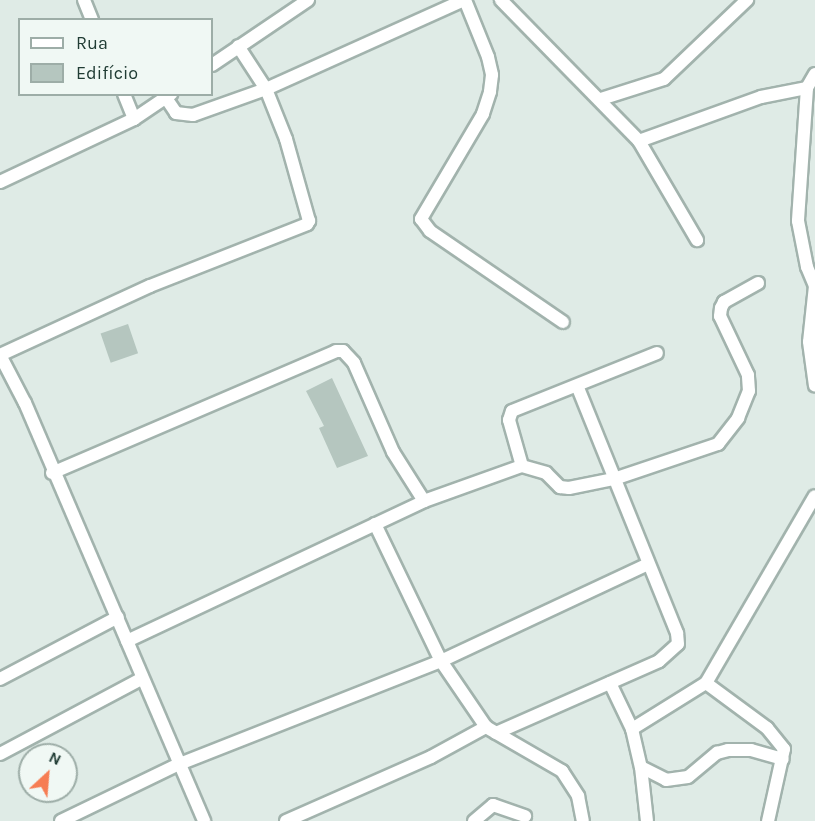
<!DOCTYPE html>
<html>
<head>
<meta charset="utf-8">
<style>
	body { margin:0 }
	#map { position:relative; width:815px; height:821px; overflow:hidden; background:#dfebe6; font-family:Karla,sans-serif }
	div>[style] { position:absolute }
	.building>* { inset:0; background:#b5c6bf; transform-origin:0 0 }
	.roads { filter:drop-shadow(2px 0 #a2b3ad) drop-shadow(-2px 0 #a2b3ad) drop-shadow(0 2px #a2b3ad) drop-shadow(0 -2px #a2b3ad) }
	.minor>* { height:12px; margin:-6px; padding:0 6px; transform-origin:6px; border-radius:6px; background:#fff }
	span { translate:-50% -50%; white-space:nowrap; text-align:center; line-height:1.15; -webkit-text-stroke:6px #f0f8f4; paint-order:stroke }
	.legend { position:absolute; left:18px; top:18px; width:195px; height:78px; box-sizing:border-box; background:#f0f8f4; border:2px solid #9dada7; margin:0; padding:8px 10px; list-style:none; font-size:18px; color:#203c34 }
	.legend li { display:flex; align-items:center; gap:12px; height:30px }
	.legend b { width:30px; border:2px solid #9dada7 }
	.north { position:absolute; left:18px; top:743px; width:60px; height:60px; box-sizing:border-box; background:#f0f8f4; border:2px solid #9dada7; border-radius:50%; rotate:26deg; font-size:16px; font-weight:700; line-height:24px; text-align:center; color:#203c34 }
	.north::after { content:''; display:block; margin:auto; width:21px; height:27px; background:#f67d53; clip-path:polygon(50% 0,100% 100%,50% 72%,0 100%) }
</style>
</head>
<body>
<div id="map">
	<div class="building">
		<div style="left:128px;top:324px;width:31px;height:29px;rotate:71deg"></div>
		<div style="clip-path:polygon(332px 378px,368px 456px,337px 468px,319px 428px,324px 426px,306px 391px)"></div>
	</div>
	<div class="roads">
		<div class="minor">
			<div style="left:84px;top:0;width:22px;rotate:68deg"></div>
			<div style="left:465px;top:0;width:61px;rotate:68deg"></div>
			<div style="left:488px;top:57px;width:18px;rotate:77deg"></div>
			<div style="left:492px;top:75px;width:17px;rotate:97deg"></div>
			<div style="left:490px;top:92px;width:23px;rotate:108deg"></div>
			<div style="left:483px;top:114px;width:122px;rotate:120.6deg"></div>
			<div style="left:421px;top:219px;width:15px;rotate:53deg"></div>
			<div style="left:430px;top:231px;width:161px;rotate:34.4deg"></div>
			<div style="left:501px;top:0;width:197px;rotate:45.6deg"></div>
			<div style="left:639px;top:141px;width:115px;rotate:59.6deg"></div>
			<div style="left:212px;top:65px;width:116px;rotate:-34.1deg"></div>
			<div style="left:815px;top:74px;width:16px;rotate:120deg"></div>
			<div style="left:807px;top:88px;width:133px;rotate:93.9deg"></div>
			<div style="left:798px;top:221px;width:47px;rotate:78.9deg"></div>
			<div style="left:807px;top:267px;width:21px;rotate:67deg"></div>
			<div style="left:815px;top:286px;width:56px;rotate:96.1deg"></div>
			<div style="left:809px;top:342px;width:44px;rotate:82.2deg"></div>
			<div style="left:124px;top:94px;width:27px;rotate:68deg"></div>
			<div style="left:166px;top:98px;width:18px;rotate:56deg"></div>
			<div style="left:176px;top:113px;width:17px;rotate:7deg"></div>
			<div style="left:193px;top:115px;width:77px;rotate:-19.6deg"></div>
			<div style="left:266px;top:89px;width:217px;rotate:-24.2deg"></div>
			<div style="left:601px;top:99px;width:66px;rotate:-17.6deg"></div>
			<div style="left:664px;top:79px;width:115px;rotate:-43.6deg"></div>
			<div style="left:639px;top:141px;width:130px;rotate:-19.8deg"></div>
			<div style="left:761px;top:97px;width:47px;rotate:-11.1deg"></div>
			<div style="left:0;top:182px;width:148px;rotate:-25.2deg"></div>
			<div style="left:134px;top:119px;width:45px;rotate:-34deg"></div>
			<div style="left:0;top:355px;width:165px;rotate:-24.7deg"></div>
			<div style="left:150px;top:286px;width:169px;rotate:-21.5deg"></div>
			<div style="left:307px;top:224px;width:4px;rotate:-56deg"></div>
			<div style="left:309px;top:221px;width:85px;rotate:-105.7deg"></div>
			<div style="left:286px;top:139px;width:54px;rotate:-111.8deg"></div>
			<div style="left:266px;top:89px;width:51px;rotate:-123.1deg"></div>
			<div style="left:0;top:355px;width:54px;rotate:62.5deg"></div>
			<div style="left:25px;top:403px;width:455px;rotate:66.8deg"></div>
			<div style="left:522px;top:466px;width:48px;rotate:-105.8deg"></div>
			<div style="left:509px;top:420px;width:9px;rotate:-72deg"></div>
			<div style="left:512px;top:411px;width:156px;rotate:-21.8deg"></div>
			<div style="left:52px;top:473px;width:309px;rotate:-23.2deg"></div>
			<div style="left:336px;top:351px;width:7px"></div>
			<div style="left:343px;top:351px;width:16px;rotate:47deg"></div>
			<div style="left:354px;top:363px;width:97px;rotate:66.3deg"></div>
			<div style="left:393px;top:452px;width:58px;rotate:57.7deg"></div>
			<div style="left:375px;top:524px;width:152px;rotate:64.3deg"></div>
			<div style="left:441px;top:661px;width:80px;rotate:55.7deg"></div>
			<div style="left:486px;top:727px;width:88px;rotate:30.1deg"></div>
			<div style="left:562px;top:771px;width:30px;rotate:57deg"></div>
			<div style="left:578px;top:796px;width:25px;rotate:79deg"></div>
			<div style="left:127px;top:641px;width:328px;rotate:-25.2deg"></div>
			<div style="left:424px;top:501px;width:104px;rotate:-19.7deg"></div>
			<div style="left:522px;top:466px;width:25px;rotate:16deg"></div>
			<div style="left:546px;top:473px;width:20px;rotate:45deg"></div>
			<div style="left:560px;top:487px;width:9px;rotate:6deg"></div>
			<div style="left:569px;top:488px;width:46px;rotate:-11.3deg"></div>
			<div style="left:614px;top:479px;width:110px;rotate:-18.6deg"></div>
			<div style="left:718px;top:444px;width:33px;rotate:-52deg"></div>
			<div style="left:738px;top:418px;width:29px;rotate:-68deg"></div>
			<div style="left:749px;top:391px;width:16px;rotate:-94deg"></div>
			<div style="left:748px;top:375px;width:65px;rotate:-115.4deg"></div>
			<div style="left:720px;top:316px;width:8px;rotate:-83deg"></div>
			<div style="left:721px;top:308px;width:7px;rotate:-63deg"></div>
			<div style="left:724px;top:302px;width:39px;rotate:-29deg"></div>
			<div style="left:0;top:679px;width:133px;rotate:-27.7deg"></div>
			<div style="left:610px;top:683px;width:51px;rotate:64.4deg"></div>
			<div style="left:632px;top:729px;width:39px;rotate:77deg"></div>
			<div style="left:641px;top:767px;width:54px;rotate:83.7deg"></div>
			<div style="left:706px;top:683px;width:76px;rotate:36.4deg"></div>
			<div style="left:767px;top:728px;width:27px;rotate:51deg"></div>
			<div style="left:784px;top:749px;width:74px;rotate:102.5deg"></div>
			<div style="left:632px;top:729px;width:87px;rotate:-31.9deg"></div>
			<div style="left:706px;top:683px;width:216px;rotate:-59.8deg"></div>
			<div style="left:496px;top:733px;width:178px;rotate:-23.8deg"></div>
			<div style="left:659px;top:661px;width:25px;rotate:-42deg"></div>
			<div style="left:678px;top:644px;width:11px;rotate:-95deg"></div>
			<div style="left:677px;top:633px;width:266px;rotate:-112deg"></div>
			<div style="left:0;top:754px;width:160px;rotate:-28deg"></div>
			<div style="left:641px;top:767px;width:28px;rotate:27deg"></div>
			<div style="left:666px;top:780px;width:22px;rotate:-8deg"></div>
			<div style="left:688px;top:777px;width:38px;rotate:-40deg"></div>
			<div style="left:717px;top:753px;width:11px;rotate:-15deg"></div>
			<div style="left:728px;top:750px;width:23px"></div>
			<div style="left:751px;top:750px;width:33px;rotate:16deg"></div>
			<div style="left:61px;top:821px;width:129px;rotate:-25.8deg"></div>
			<div style="left:177px;top:765px;width:284px;rotate:-21.5deg"></div>
			<div style="left:441px;top:661px;width:226px;rotate:-25.1deg"></div>
			<div style="left:286px;top:821px;width:158px;rotate:-23.8deg"></div>
			<div style="left:431px;top:757px;width:63px;rotate:-28.6deg"></div>
			<div style="left:474px;top:821px;width:25px;rotate:-40deg"></div>
			<div style="left:493px;top:805px;width:34px;rotate:19deg"></div>
		</div>
	</div>
	<ul class="legend">
	<li><b style="height:8px;background:#fff"></b>Rua</li>
	<li><b style="height:16px;background:#b5c6bf"></b>Edifício</li>
	</ul>
	<div class="north">N</div>
</div>
</body>
</html>
